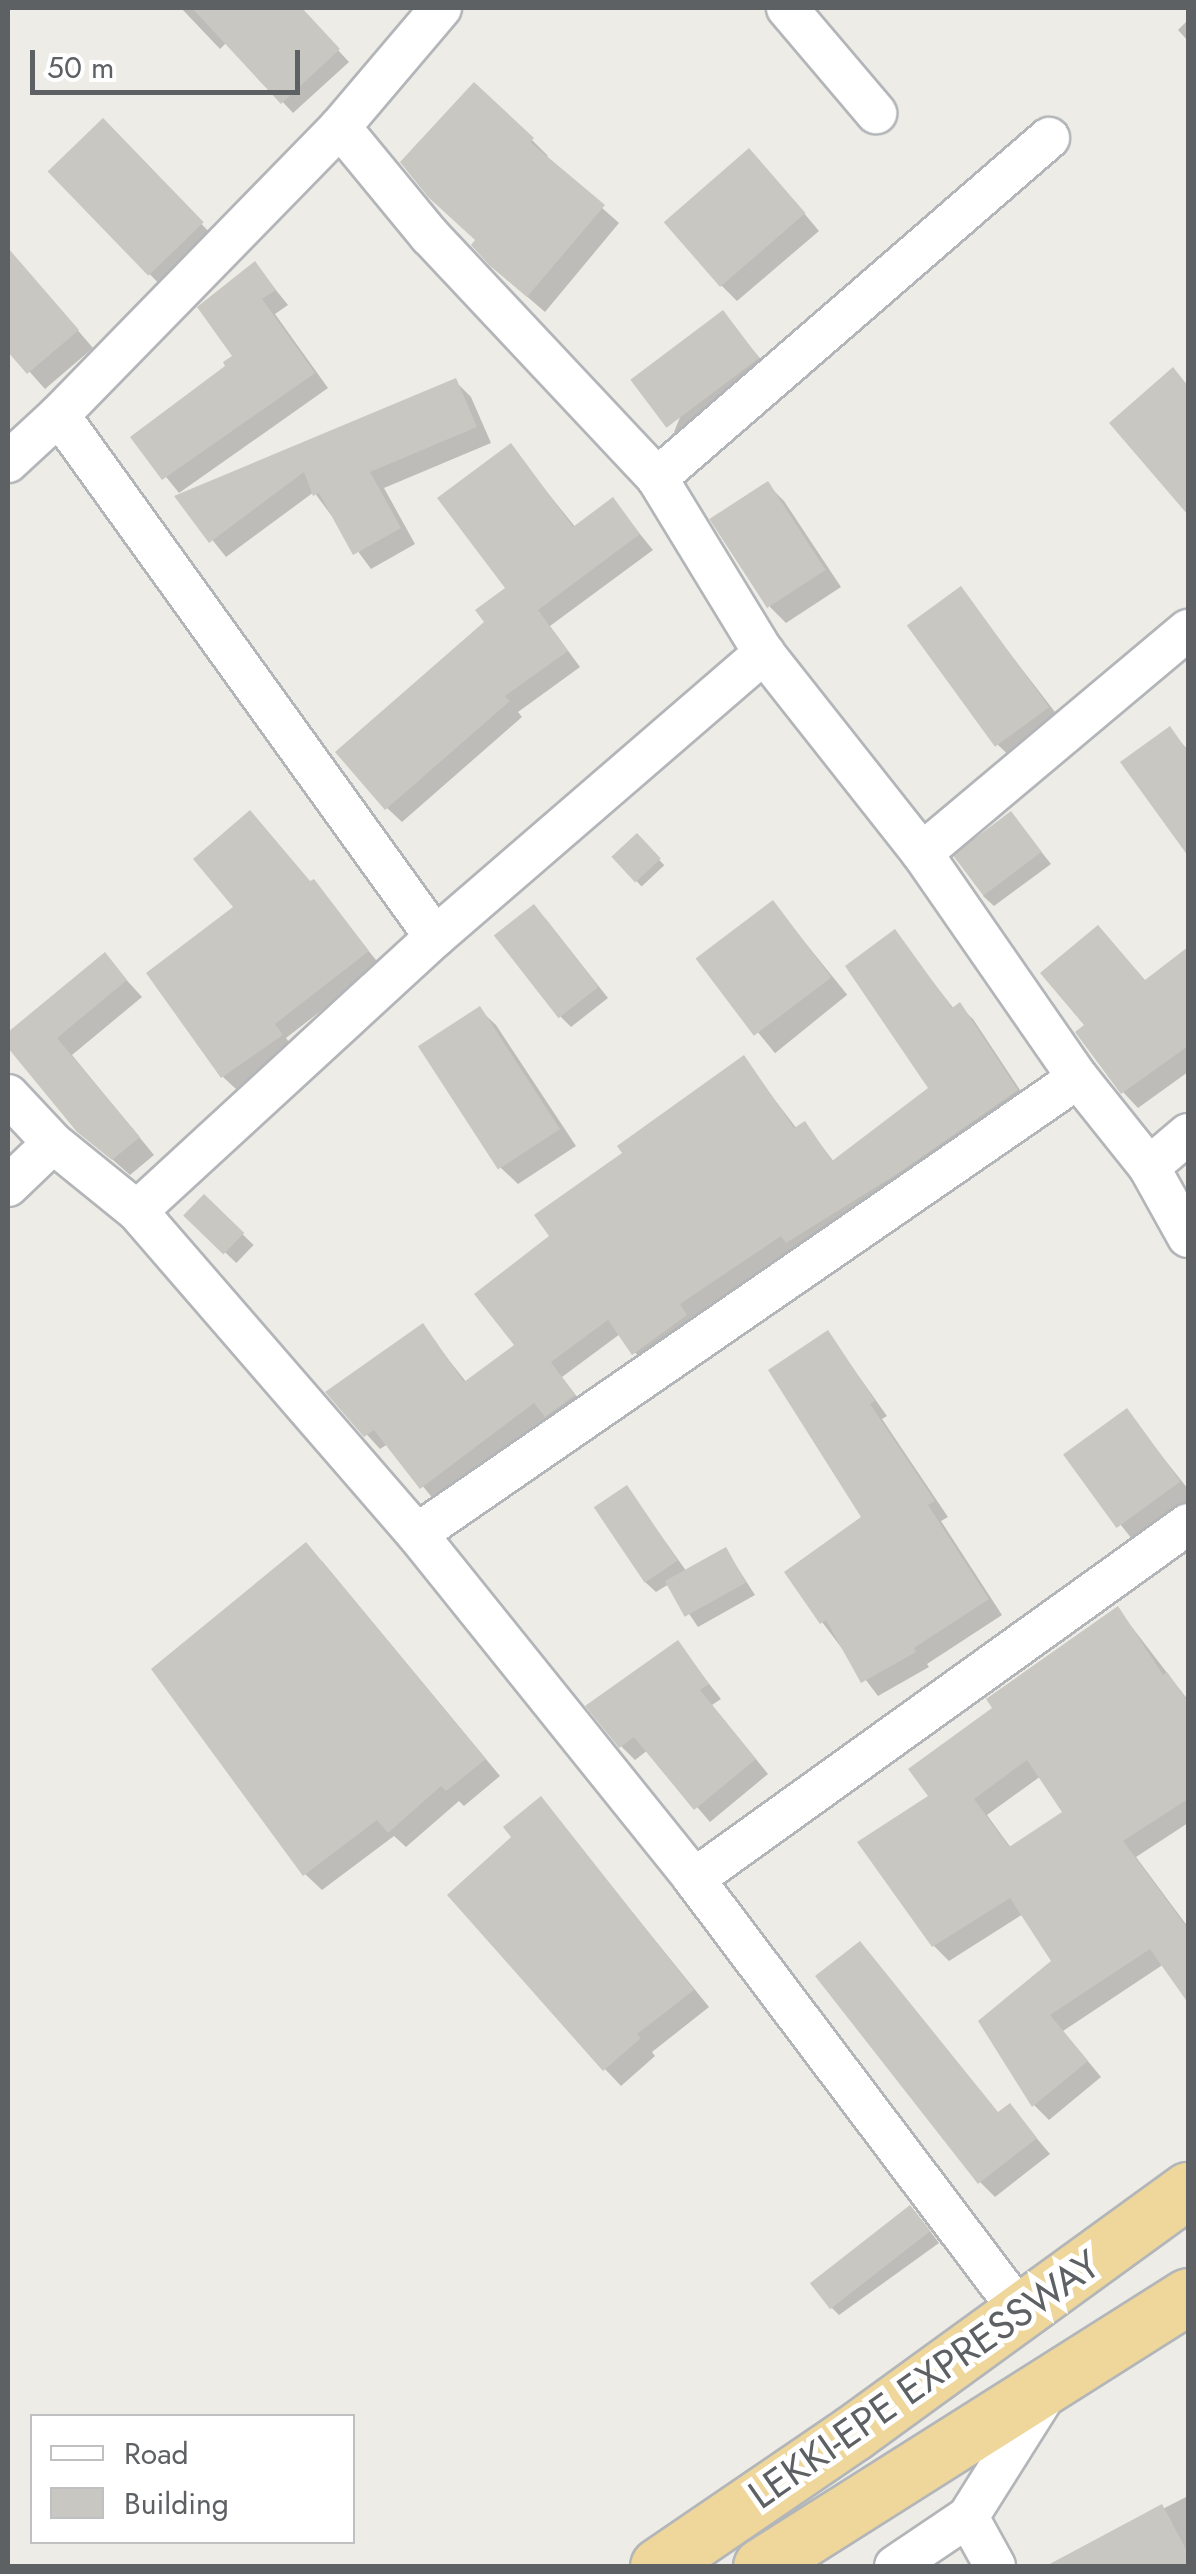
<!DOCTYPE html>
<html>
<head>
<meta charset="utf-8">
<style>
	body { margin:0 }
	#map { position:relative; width:1196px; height:2574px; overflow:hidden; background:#eeece6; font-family:Jost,sans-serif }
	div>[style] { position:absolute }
	.shadow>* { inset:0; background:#0003; transform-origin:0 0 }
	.building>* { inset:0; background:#c9c7c2; transform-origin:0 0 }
	.roads { filter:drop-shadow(2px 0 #b3b6b9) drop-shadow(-2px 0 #b3b6b9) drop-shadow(0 2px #b3b6b9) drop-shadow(0 -2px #b3b6b9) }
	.minor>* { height:40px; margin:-20px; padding:0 20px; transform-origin:20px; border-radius:20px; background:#fff }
	.highway>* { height:55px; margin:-27.5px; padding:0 27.5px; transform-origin:27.5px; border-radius:27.5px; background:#efd79b }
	span { translate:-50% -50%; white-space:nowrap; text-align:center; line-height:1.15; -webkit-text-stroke:10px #fff; paint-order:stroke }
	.street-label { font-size:40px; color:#5e6164 }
	.frame { position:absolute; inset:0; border:10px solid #5e6164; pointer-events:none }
	.legend { position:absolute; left:30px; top:2414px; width:325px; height:130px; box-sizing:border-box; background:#fff; border:2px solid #bfc0c1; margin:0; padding:12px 18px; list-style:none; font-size:30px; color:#5e6164 }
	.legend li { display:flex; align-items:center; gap:20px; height:50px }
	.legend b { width:50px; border:2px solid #bfc0c1 }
	.scale { position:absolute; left:30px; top:50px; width:270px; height:45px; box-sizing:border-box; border:5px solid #5e6164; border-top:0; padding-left:12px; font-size:30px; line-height:35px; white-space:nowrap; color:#5e6164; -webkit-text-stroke:8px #fff; paint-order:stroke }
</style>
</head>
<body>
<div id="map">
	<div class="shadow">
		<div style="clip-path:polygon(181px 8px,299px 8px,349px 62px,293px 113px,227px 42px,220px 49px)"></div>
		<div style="clip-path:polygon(1188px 20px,1188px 41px,1178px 30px)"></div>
		<div style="left:103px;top:122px;width:165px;height:72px;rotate:46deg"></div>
		<div style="clip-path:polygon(532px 140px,548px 156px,546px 158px,619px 223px,545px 312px,509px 281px,478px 240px,448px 213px)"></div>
		<div style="clip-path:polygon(766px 168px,819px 231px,737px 301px,721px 285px)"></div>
		<div style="clip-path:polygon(8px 249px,93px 348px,45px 389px,11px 351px,8px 354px)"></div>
		<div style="clip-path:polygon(255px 264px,288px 305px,275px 314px,328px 388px,179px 493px,134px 437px,229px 366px,235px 356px)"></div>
		<div style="clip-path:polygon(722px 313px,774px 375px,690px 448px,674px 432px)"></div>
		<div style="clip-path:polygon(1172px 370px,1188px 386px,1188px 511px,1112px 423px)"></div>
		<div style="clip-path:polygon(455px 381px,471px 397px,491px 443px,384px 488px,415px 544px,371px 569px,314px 492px,226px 557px,178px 497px)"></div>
		<div style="clip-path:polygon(510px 446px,576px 528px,613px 501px,653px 550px,550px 626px,580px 667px,518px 712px,522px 717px,402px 822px,387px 808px,508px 588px)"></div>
		<div style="clip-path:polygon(767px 484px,784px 501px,841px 587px,786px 623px,770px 607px)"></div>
		<div style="clip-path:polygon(960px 589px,1065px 725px,1015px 761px,998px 745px)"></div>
		<div style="clip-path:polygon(1170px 730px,1188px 750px,1188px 852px,1124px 763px)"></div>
		<div style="clip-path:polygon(1011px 814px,1051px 864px,994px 906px,983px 896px)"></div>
		<div style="left:637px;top:836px;width:40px;height:31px;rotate:47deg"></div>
		<div style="clip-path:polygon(313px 882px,380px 965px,286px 1038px,294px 1049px,236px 1089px,223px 1077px)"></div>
		<div style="left:773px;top:903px;width:118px;height:93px;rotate:51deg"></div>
		<div style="clip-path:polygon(545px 918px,608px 998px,571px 1027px,560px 1016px)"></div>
		<div style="clip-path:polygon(894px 932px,954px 1009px,959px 1006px,973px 1019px,1030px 1105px,802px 1255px,795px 1249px,691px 1318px,699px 1330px,647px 1367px,620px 1334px,562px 1377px,587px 1410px,560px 1429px,548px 1416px,435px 1501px,388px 1444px,380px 1449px,329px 1393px,422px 1326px,467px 1383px,517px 1345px,552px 1236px,625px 1153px,743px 1058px,797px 1129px,805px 1124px,834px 1162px,932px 1089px)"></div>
		<div style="clip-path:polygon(1188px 950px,1188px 1072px,1138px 1108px,1123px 1092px,1146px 982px)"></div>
		<div style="clip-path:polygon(104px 955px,142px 997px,72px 1055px,154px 1155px,130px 1175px,79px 1130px,8px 1044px,8px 1035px)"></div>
		<div style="clip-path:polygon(479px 1009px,496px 1025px,576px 1146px,518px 1184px,501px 1168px)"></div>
		<div style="left:204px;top:1197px;width:69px;height:25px;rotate:44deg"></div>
		<div style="clip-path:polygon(828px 1333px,887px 1416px,882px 1419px,948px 1517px,941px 1521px,1002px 1615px,927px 1664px,929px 1667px,878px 1696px,822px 1622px,865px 1518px)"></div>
		<div style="clip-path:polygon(1126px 1411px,1188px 1489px,1188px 1504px,1136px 1544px,1066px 1456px)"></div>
		<div style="clip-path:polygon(627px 1488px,687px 1572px,726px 1550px,755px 1595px,698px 1627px,669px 1584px,656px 1592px,645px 1582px)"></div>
		<div style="clip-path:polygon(322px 1561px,500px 1776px,464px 1806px,459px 1801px,406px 1847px,394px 1836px,322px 1890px,305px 1874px)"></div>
		<div style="clip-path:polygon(evenodd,1118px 1609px,1188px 1700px,1188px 1823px,1136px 1857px,1188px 1927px,1188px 1999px,1164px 1964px,1063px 2031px,1101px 2077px,1049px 2120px,1034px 2105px,981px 2022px,1054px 1961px,1023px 1914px,949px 1961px,934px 1946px,931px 1797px,995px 1708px,1118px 1609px,1041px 1776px,1065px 1812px,1011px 1848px,987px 1815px,1041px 1776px)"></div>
		<div style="clip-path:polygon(678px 1644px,721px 1699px,712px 1705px,768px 1774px,710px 1822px,648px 1750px,635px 1760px,621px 1746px)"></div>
		<div style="clip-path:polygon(541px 1799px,709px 2007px,652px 2052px,655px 2056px,621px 2086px,605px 2069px)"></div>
		<div style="clip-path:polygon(1010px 2107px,1050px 2154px,995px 2197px,980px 2182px,999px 2114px)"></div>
		<div style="clip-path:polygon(921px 2219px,939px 2243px,839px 2315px,828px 2304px)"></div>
		<div style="clip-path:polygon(1188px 2496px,1188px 2566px,1066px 2566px,1063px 2560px)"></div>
	</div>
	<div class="building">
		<div style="clip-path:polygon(192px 8px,302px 8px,340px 49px,281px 104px)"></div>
		<div style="clip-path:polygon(474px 82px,534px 138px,530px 142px,605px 205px,527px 297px,489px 265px,471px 245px,475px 240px,428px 197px,400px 162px)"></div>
		<div style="left:103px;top:118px;width:145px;height:77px;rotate:46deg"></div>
		<div style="left:749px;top:148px;width:86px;height:113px;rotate:49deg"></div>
		<div style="clip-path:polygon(8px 248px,79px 330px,27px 374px,8px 352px)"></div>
		<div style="clip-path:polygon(255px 261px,276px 290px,262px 299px,315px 373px,162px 480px,130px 437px,225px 366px,223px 362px,232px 356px,197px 307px)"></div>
		<div style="left:723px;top:310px;width:60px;height:116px;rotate:53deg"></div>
		<div style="clip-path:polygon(1173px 367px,1188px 386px,1188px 515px,1109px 423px)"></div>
		<div style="clip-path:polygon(456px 378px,477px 427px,370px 472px,401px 528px,353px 555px,319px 493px,313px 496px,304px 472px,209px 543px,174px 496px)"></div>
		<div style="clip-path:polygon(511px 443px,573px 527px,613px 497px,640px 534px,538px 610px,568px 651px,505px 696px,510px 701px,385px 810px,335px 752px,484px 622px,475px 610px,505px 588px,437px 498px)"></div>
		<div style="left:768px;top:481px;width:106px;height:70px;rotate:57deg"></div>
		<div style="left:961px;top:586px;width:150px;height:67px;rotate:54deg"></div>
		<div style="clip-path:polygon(1170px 726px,1188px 752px,1188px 856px,1120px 762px)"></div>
		<div style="clip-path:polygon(250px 810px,310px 881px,314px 879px,369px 951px,275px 1024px,283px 1035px,221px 1078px,146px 973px,233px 907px,193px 859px)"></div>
		<div style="left:1011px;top:811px;width:51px;height:73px;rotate:53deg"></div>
		<div style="left:637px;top:833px;width:35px;height:35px;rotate:47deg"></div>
		<div style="left:773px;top:900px;width:97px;height:97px;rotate:53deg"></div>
		<div style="left:534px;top:904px;width:105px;height:51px;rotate:52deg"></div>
		<div style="clip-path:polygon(1098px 925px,1145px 980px,1188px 947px,1188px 1046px,1121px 1094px,1075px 1032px,1084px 1025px,1040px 973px)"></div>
		<div style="clip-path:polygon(895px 929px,952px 1008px,960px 1002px,1018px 1090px,897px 1174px,786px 1243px,781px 1236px,680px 1304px,687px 1315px,632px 1355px,608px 1320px,551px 1362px,575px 1395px,545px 1417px,534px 1403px,420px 1489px,374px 1430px,364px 1437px,325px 1392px,423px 1323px,464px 1382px,514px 1345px,474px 1294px,549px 1236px,534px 1215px,622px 1153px,617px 1146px,744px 1055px,794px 1128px,805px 1121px,832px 1161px,928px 1088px,845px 966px)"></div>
		<div style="clip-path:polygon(105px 952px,127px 980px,57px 1038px,140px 1137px,112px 1160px,77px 1132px,8px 1048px,8px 1032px)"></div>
		<div style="left:480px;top:1006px;width:147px;height:74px;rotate:57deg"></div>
		<div style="left:204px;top:1194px;width:56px;height:30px;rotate:44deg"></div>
		<div style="clip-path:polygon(828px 1330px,875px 1401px,870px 1404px,935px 1501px,928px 1505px,989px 1599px,914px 1648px,916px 1652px,861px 1683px,826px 1620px,820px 1624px,784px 1572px,861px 1517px,768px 1370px)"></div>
		<div style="left:1127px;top:1408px;width:91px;height:79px;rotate:54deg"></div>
		<div style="left:627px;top:1485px;width:91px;height:40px;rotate:56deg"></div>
		<div style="clip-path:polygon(306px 1542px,486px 1759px,446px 1791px,441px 1786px,388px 1833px,377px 1820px,303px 1876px,151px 1669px)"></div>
		<div style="left:726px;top:1547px;width:41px;height:70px;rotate:61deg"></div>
		<div style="clip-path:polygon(evenodd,1118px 1606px,1163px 1675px,1167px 1672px,1188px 1702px,1188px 1799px,1123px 1841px,1188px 1929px,1188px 2003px,1150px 1949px,1050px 2015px,1088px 2061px,1032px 2107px,978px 2021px,1051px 1961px,1010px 1898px,932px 1947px,857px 1842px,928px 1796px,908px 1769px,992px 1708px,986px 1699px,1118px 1606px,1027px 1760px,1062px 1812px,1009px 1847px,974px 1799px,1027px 1760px)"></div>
		<div style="clip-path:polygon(678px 1640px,709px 1684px,700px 1690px,756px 1759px,694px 1810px,634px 1737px,619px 1748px,585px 1706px)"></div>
		<div style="clip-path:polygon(541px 1796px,694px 1990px,637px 2034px,641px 2038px,603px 2071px,447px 1895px,511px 1837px,503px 1827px)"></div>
		<div style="clip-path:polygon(860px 1941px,998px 2112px,1010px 2103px,1037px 2138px,978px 2184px,815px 1976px)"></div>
		<div style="left:910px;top:2205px;width:33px;height:127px;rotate:52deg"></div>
		<div style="clip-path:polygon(1162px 2504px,1188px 2553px,1188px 2566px,1046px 2566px)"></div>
	</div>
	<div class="roads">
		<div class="minor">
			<div style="left:787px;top:8px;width:138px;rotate:49.7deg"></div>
			<div style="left:340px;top:127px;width:141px;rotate:50.5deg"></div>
			<div style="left:430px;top:236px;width:332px;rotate:46.8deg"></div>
			<div style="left:657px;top:478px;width:205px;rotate:58.6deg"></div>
			<div style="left:764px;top:653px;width:255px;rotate:51.7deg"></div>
			<div style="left:922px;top:853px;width:274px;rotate:55.3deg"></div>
			<div style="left:1078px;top:1078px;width:114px;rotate:51.4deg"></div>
			<div style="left:1149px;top:1167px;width:80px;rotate:60.9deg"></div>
			<div style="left:59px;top:415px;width:643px;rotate:54.23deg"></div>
			<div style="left:8px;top:462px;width:69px;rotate:-42.7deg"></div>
			<div style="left:59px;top:415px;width:402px;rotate:-45.7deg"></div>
			<div style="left:340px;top:127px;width:156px;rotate:-49.7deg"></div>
			<div style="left:657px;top:478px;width:519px;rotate:-40.94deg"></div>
			<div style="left:922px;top:853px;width:347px;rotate:-40deg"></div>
			<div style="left:8px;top:1095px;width:66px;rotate:46.8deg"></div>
			<div style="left:53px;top:1143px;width:108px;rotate:39deg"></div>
			<div style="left:137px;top:1211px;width:427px;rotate:49.1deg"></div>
			<div style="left:417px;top:1534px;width:442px;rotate:51.2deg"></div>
			<div style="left:694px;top:1879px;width:541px;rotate:52.96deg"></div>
			<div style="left:1149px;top:1167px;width:51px;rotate:-40.2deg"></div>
			<div style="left:8px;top:1186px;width:62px;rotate:-43.7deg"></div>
			<div style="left:137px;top:1211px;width:405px;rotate:-42.6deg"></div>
			<div style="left:435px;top:937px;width:435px;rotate:-40.8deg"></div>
			<div style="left:417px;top:1534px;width:803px;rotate:-34.6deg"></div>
			<div style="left:694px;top:1879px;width:608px;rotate:-35.7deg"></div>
			<div style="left:895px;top:2566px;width:88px;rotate:-33.9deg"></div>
			<div style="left:995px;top:2566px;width:56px;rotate:-118.9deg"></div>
			<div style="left:968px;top:2517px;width:156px;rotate:-57.8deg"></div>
		</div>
		<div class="highway">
			<div style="left:658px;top:2566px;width:236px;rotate:-34.3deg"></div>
			<div style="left:853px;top:2433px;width:414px;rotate:-36deg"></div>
			<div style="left:761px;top:2566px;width:505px;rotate:-32.31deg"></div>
		</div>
	</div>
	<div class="street-label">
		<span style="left:924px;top:2379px;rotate:-35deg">LEKKI-EPE EXPRESSWAY</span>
	</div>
	<div class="frame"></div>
	<ul class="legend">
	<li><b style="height:12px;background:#fff"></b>Road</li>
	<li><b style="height:28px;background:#c9c7c2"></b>Building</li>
	</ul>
	<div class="scale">50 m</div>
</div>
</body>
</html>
